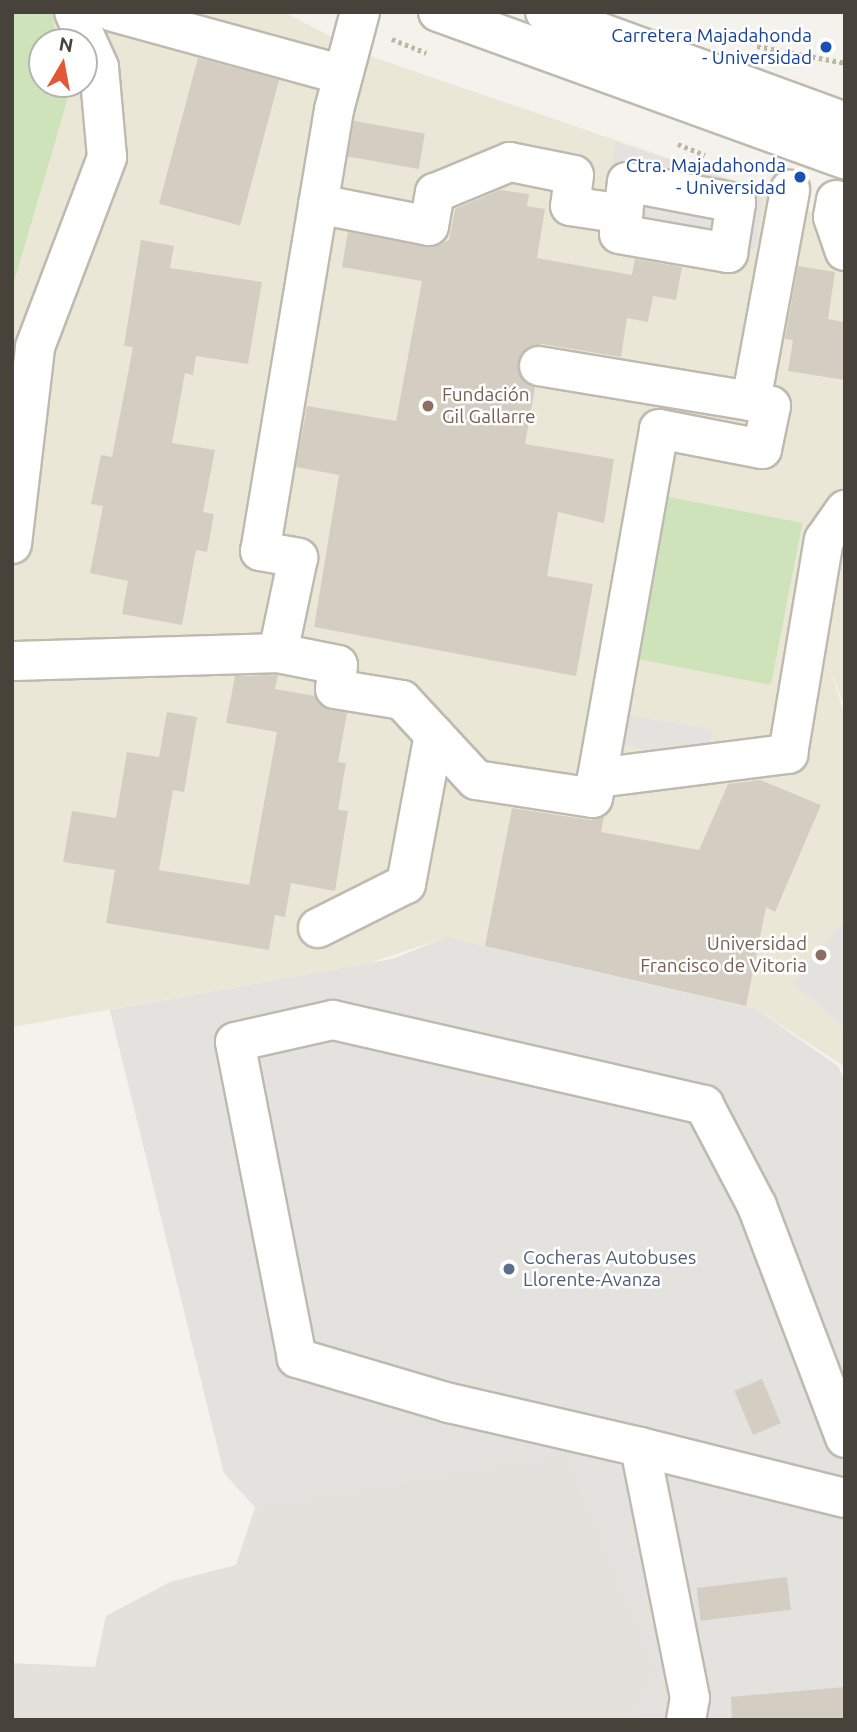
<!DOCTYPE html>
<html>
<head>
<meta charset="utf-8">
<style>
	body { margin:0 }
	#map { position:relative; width:857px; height:1732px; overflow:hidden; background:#f4f2ec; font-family:Ubuntu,sans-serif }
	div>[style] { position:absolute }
	.industrial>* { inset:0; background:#e4e1dd }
	.education>* { inset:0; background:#ebe7d7 }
	.green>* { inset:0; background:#cee3b9; transform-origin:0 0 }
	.parking>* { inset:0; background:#e3e2df; transform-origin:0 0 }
	.building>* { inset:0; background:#d4cec2; transform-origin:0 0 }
	.path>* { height:4.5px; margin-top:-2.25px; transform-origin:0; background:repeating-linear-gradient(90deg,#bfb6a2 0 3.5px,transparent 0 7px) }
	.roads { filter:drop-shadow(2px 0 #bfbaaf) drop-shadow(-2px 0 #bfbaaf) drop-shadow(0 2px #bfbaaf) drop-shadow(0 -2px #bfbaaf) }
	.minor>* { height:38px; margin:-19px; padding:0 19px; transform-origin:19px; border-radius:19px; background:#fff }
	.dots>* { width:19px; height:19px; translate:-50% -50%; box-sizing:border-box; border:4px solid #fff; border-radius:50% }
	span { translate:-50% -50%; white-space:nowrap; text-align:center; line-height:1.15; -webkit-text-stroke:5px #fff; paint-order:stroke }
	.transit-label { font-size:19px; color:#164399 }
	.right { translate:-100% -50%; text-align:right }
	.education-label { font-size:19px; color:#785e54 }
	.left { translate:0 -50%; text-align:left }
	.service-label { font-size:19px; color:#4e5e75 }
	.frame { position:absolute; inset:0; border:14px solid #48433a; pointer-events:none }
	.north { position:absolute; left:28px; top:28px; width:70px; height:70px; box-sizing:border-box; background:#fff; border:2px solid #b6b4b0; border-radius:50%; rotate:10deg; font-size:19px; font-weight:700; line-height:28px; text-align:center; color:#48433a }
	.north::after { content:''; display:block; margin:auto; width:24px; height:32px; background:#e25834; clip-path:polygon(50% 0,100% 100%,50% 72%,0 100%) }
</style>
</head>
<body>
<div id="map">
	<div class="industrial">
		<div style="clip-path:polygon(447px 937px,838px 1066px,845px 1084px,845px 1720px,12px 1720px,12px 1663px,95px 1667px,106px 1616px,170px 1582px,236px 1565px,255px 1507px,224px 1473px,110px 1010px,393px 959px)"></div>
	</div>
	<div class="education">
		<div style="clip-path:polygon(evenodd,12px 12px,284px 12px,364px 54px,785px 198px,811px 212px,845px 219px,845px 707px,830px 670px,845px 715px,845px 1067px,756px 1009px,447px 937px,370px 963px,12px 1027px,12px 12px,42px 42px,84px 42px,84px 84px,42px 84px,42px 42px)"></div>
	</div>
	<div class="green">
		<div style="clip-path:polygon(12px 12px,52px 12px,57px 42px,42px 42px,42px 84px,64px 84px,67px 101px,12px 289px)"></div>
		<div style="left:664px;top:496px;width:141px;height:165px;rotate:11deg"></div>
	</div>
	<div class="parking">
		<div style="clip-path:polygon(615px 142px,764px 191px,756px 246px,727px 273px,601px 247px)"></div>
		<div style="left:617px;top:713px;width:97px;height:31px;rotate:10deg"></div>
		<div style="clip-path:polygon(845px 920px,845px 1028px,793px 983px)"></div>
		<div style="clip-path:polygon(447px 937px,756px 1009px,838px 1066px,845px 1084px,845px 1720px,631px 1720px,657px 1671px,566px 1454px,255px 1507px,224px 1473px,110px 1010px,393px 959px)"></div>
	</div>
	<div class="building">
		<div style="left:198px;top:58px;width:84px;height:151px;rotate:15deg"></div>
		<div style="left:354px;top:121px;width:72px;height:36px;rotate:10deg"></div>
		<div style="clip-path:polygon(500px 190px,529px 194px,527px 206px,545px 209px,537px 258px,632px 275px,635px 259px,682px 267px,676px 300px,653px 296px,648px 322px,627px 318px,621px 357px,542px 344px,531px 346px,518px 362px,519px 374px,535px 388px,525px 444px,614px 459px,604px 523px,558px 512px,547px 576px,593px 584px,576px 676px,314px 627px,339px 475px,296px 467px,307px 406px,396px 421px,422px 281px,342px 267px,348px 232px,435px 247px,449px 240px,455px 209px)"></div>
		<div style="clip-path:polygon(141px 240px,174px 246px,170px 268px,262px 282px,248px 364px,196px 356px,193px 375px,185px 373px,172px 443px,215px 450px,203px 512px,214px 514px,207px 552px,196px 550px,182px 625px,122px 614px,128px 581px,90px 573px,103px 506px,91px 504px,101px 455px,112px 457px,133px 347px,124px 346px)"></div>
		<div style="clip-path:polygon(798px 266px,835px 272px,828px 319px,845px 322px,845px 380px,788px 371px,793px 340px,785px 339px)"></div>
		<div style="clip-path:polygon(278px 675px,275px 689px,315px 696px,322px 706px,347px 713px,338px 762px,346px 763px,338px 810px,348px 811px,335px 891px,291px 883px,285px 917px,275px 915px,269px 950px,106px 923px,115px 870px,63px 862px,72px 811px,116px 818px,127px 752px,159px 757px,167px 712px,197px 717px,184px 792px,173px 790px,159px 870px,249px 885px,277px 732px,226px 723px,235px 676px)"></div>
		<div style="clip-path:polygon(760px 780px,821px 805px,775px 912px,766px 907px,746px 1006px,485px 946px,512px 808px,590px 820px,604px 816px,601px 832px,699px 850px,728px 784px)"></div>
		<div style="left:762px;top:1379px;width:48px;height:30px;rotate:67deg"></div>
		<div style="left:787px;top:1577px;width:33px;height:91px;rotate:83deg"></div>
		<div style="clip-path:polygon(845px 1687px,845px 1720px,732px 1720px,731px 1697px)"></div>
	</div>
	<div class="path">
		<div style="left:392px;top:39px;width:37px;rotate:22deg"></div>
		<div style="left:757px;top:46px;width:90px;rotate:10.9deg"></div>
		<div style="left:678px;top:144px;width:29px;rotate:22deg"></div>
	</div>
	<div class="roads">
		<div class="minor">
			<div style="left:113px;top:12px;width:238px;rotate:15.3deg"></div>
			<div style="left:360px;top:12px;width:101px;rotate:104.9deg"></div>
			<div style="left:334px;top:110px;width:447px;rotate:99.5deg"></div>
			<div style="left:260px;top:551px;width:39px;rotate:10deg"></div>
			<div style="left:298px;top:558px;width:97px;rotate:101.9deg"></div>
			<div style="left:278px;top:653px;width:61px;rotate:11.3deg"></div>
			<div style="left:338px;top:665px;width:24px;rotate:97deg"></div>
			<div style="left:335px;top:689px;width:68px;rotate:9.3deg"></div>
			<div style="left:402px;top:700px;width:109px;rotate:47.2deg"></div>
			<div style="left:476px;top:780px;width:118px;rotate:8.7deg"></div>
			<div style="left:593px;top:798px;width:20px;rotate:-79deg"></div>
			<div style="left:597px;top:778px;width:193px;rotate:-7.2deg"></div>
			<div style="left:788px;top:754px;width:217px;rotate:-80.5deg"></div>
			<div style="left:824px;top:540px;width:37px;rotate:-55deg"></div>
			<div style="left:438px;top:12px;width:433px;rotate:19.9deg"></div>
			<div style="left:545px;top:12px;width:320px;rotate:20.1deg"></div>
			<div style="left:836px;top:200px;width:17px;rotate:100deg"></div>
			<div style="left:833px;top:217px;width:36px;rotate:71deg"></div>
			<div style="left:318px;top:204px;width:113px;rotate:11.2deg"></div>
			<div style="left:429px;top:226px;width:34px;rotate:-80deg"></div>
			<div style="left:435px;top:193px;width:81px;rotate:-22.5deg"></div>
			<div style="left:510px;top:162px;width:65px;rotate:11.5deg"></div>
			<div style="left:574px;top:175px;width:31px;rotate:97deg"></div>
			<div style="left:570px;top:206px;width:54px;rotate:8.6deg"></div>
			<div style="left:623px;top:214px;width:20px;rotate:101deg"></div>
			<div style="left:619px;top:234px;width:111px;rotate:9.9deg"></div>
			<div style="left:728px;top:253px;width:51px;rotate:-80.9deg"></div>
			<div style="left:736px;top:203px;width:111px;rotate:-169.1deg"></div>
			<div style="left:627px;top:182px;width:32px;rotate:97deg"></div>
			<div style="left:539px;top:366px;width:215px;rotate:9.4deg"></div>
			<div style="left:12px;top:544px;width:198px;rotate:-83.3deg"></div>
			<div style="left:35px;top:347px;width:203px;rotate:-69.2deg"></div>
			<div style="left:107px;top:157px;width:90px;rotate:-95.1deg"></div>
			<div style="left:99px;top:67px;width:60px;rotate:-114.4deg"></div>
			<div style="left:12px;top:661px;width:266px;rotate:-1.7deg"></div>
			<div style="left:597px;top:778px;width:354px;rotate:-79.9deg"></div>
			<div style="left:659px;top:429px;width:105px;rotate:11deg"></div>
			<div style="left:762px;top:449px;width:44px;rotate:-78.2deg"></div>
			<div style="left:771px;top:406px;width:21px;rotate:-166deg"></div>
			<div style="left:751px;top:401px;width:215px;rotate:-79.5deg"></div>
			<div style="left:318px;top:928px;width:98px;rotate:-26.6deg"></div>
			<div style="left:406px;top:884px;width:152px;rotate:-79.4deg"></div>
			<div style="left:640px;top:1447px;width:211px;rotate:14deg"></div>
			<div style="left:686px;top:1720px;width:22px;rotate:-80deg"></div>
			<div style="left:690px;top:1698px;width:256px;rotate:-101.3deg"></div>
			<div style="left:640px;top:1447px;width:196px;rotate:-167deg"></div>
			<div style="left:449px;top:1403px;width:159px;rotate:-163.5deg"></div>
			<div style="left:297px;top:1358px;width:322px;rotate:-101.1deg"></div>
			<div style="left:235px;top:1042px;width:100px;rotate:-12.7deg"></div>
			<div style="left:333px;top:1020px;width:381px;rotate:12.9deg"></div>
			<div style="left:704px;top:1105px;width:114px;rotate:62.3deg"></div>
			<div style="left:757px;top:1206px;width:248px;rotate:69.2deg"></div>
		</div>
	</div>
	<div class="dots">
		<div style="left:826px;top:47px;background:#1a4fb4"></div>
		<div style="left:800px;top:177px;background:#1a4fb4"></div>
		<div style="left:428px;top:406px;background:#8d6e63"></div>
		<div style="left:821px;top:955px;background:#8d6e63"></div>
		<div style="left:509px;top:1269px;background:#5c6f8a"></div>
	</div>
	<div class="transit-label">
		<span class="right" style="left:812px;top:47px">Carretera Majadahonda<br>- Universidad</span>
		<span class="right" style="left:786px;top:177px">Ctra. Majadahonda<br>- Universidad</span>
	</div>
	<div class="education-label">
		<span class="left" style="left:442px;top:406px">Fundación<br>Gil Gallarre</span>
		<span class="right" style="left:807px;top:955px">Universidad<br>Francisco de Vitoria</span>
	</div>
	<div class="service-label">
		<span class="left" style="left:523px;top:1269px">Cocheras Autobuses<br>Llorente-Avanza</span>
	</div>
	<div class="frame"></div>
	<div class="north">N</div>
</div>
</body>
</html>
